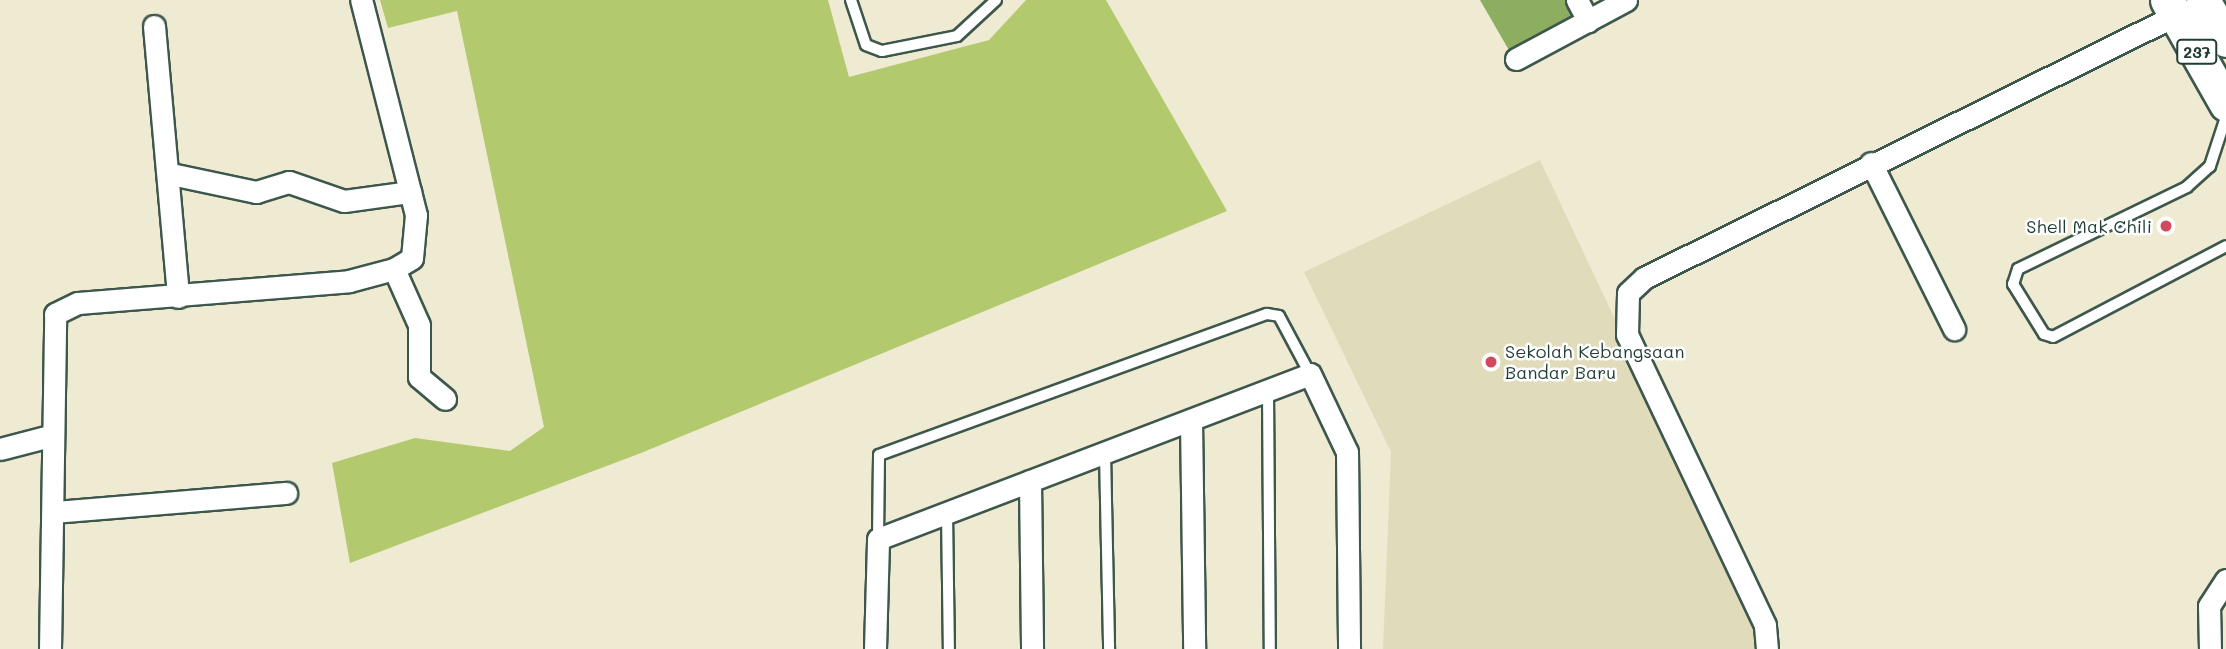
<!DOCTYPE html>
<html>
<head>
<meta charset="utf-8">
<style>
	body { margin:0 }
	#map { position:relative; width:2226px; height:649px; overflow:hidden; background:#efebd3; font-family:Mali,sans-serif }
	div>[style] { position:absolute }
	.built>* { inset:0; background:#e0dcbb }
	.green>* { inset:0; background:#b2c96e }
	.forest>* { inset:0; background:#8dad61 }
	.roads { filter:drop-shadow(2px 0 #3e574c) drop-shadow(-2px 0 #3e574c) drop-shadow(0 2px #3e574c) drop-shadow(0 -2px #3e574c) }
	.service>* { height:10px; margin:-5px; padding:0 5px; transform-origin:5px; border-radius:5px; background:#fff }
	.minor>* { height:21px; margin:-10.5px; padding:0 10.5px; transform-origin:10.5px; border-radius:10.5px; background:#fff }
	.primary>* { height:33px; margin:-16.5px; padding:0 16.5px; transform-origin:16.5px; border-radius:16.5px; background:#fff }
	.dots>* { width:19px; height:19px; translate:-50% -50%; box-sizing:border-box; border:4px solid #fff; border-radius:50% }
	span { translate:-50% -50%; white-space:nowrap; text-align:center; line-height:1.15; -webkit-text-stroke:5px #fff; paint-order:stroke }
	.shield-label span { padding:2px 5px; background:#fff; border:2px solid; border-radius:5px; -webkit-text-stroke-width:0 }
	.shield-label { font-size:16px; color:#1f3d34; font-weight:700 }
	.poi-label { font-size:18px; color:#1f3d34 }
	.right { translate:-100% -50%; text-align:right }
	.left { translate:0 -50%; text-align:left }
</style>
</head>
<body>
<div id="map">
	<div class="built">
		<div style="clip-path:polygon(1540px 160px,1759px 625px,1758px 649px,1383px 649px,1391px 452px,1304px 272px)"></div>
	</div>
	<div class="green">
		<div style="clip-path:polygon(380px 0,828px 0,849px 77px,989px 40px,1026px 0,1106px 0,1227px 211px,641px 453px,350px 563px,332px 463px,415px 438px,510px 451px,544px 427px,457px 11px,388px 28px)"></div>
	</div>
	<div class="forest">
		<div style="clip-path:polygon(1480px 0,1565px 0,1575px 18px,1510px 52px)"></div>
	</div>
	<div class="roads">
		<div class="service">
			<div style="left:851px;top:0;width:47px;rotate:71.6deg"></div>
			<div style="left:866px;top:45px;width:17px;rotate:21deg"></div>
			<div style="left:882px;top:51px;width:76px;rotate:-11.3deg"></div>
			<div style="left:957px;top:36px;width:53px;rotate:-42.7deg"></div>
			<div style="left:2226px;top:117px;width:52px;rotate:108.1deg"></div>
			<div style="left:2210px;top:166px;width:31px;rotate:138deg"></div>
			<div style="left:2187px;top:187px;width:188px;rotate:154.1deg"></div>
			<div style="left:2018px;top:269px;width:16px;rotate:108deg"></div>
			<div style="left:2013px;top:284px;width:59px;rotate:58.2deg"></div>
			<div style="left:2044px;top:334px;width:9px;rotate:18deg"></div>
			<div style="left:2053px;top:337px;width:195px;rotate:-27.7deg"></div>
			<div style="left:1268px;top:390px;width:259px;rotate:89.6deg"></div>
			<div style="left:1105px;top:453px;width:196px;rotate:88.8deg"></div>
			<div style="left:947px;top:513px;width:136px;rotate:89.2deg"></div>
			<div style="left:878px;top:539px;width:84px;rotate:-89.3deg"></div>
			<div style="left:879px;top:455px;width:413px;rotate:-20deg"></div>
			<div style="left:1267px;top:314px;width:12px;rotate:9deg"></div>
			<div style="left:1279px;top:316px;width:66px;rotate:61.9deg"></div>
		</div>
		<div class="minor">
			<div style="left:1577px;top:0;width:24px;rotate:62deg"></div>
			<div style="left:154px;top:26px;width:272px;rotate:84.9deg"></div>
			<div style="left:1516px;top:59px;width:125px;rotate:-28.2deg"></div>
			<div style="left:1871px;top:163px;width:186px;rotate:63.4deg"></div>
			<div style="left:171px;top:174px;width:87px;rotate:12deg"></div>
			<div style="left:256px;top:192px;width:34px;rotate:-17deg"></div>
			<div style="left:289px;top:182px;width:58px;rotate:19.1deg"></div>
			<div style="left:344px;top:201px;width:67px;rotate:-7.8deg"></div>
			<div style="left:394px;top:269px;width:61px;rotate:65.9deg"></div>
			<div style="left:419px;top:325px;width:52px;rotate:90deg"></div>
			<div style="left:419px;top:377px;width:34px;rotate:40deg"></div>
			<div style="left:1191px;top:420px;width:229px;rotate:89.2deg"></div>
			<div style="left:0;top:449px;width:52px;rotate:-14.6deg"></div>
			<div style="left:1030px;top:481px;width:168px;rotate:89.3deg"></div>
			<div style="left:54px;top:512px;width:233px;rotate:-4.7deg"></div>
			<div style="left:50px;top:649px;width:335px;rotate:-89.1deg"></div>
			<div style="left:55px;top:314px;width:25px;rotate:-26deg"></div>
			<div style="left:78px;top:303px;width:272px;rotate:-4.6deg"></div>
			<div style="left:349px;top:281px;width:47px;rotate:-14.9deg"></div>
			<div style="left:394px;top:269px;width:21px;rotate:-31deg"></div>
			<div style="left:412px;top:258px;width:43px;rotate:-84.7deg"></div>
			<div style="left:416px;top:215px;width:222px;rotate:-104.3deg"></div>
			<div style="left:875px;top:649px;width:110px;rotate:-88.4deg"></div>
			<div style="left:878px;top:539px;width:462px;rotate:-20.9deg"></div>
			<div style="left:1310px;top:374px;width:86px;rotate:64.6deg"></div>
			<div style="left:1347px;top:452px;width:197px;rotate:89.4deg"></div>
			<div style="left:1767px;top:649px;width:24px;rotate:-95deg"></div>
			<div style="left:1765px;top:625px;width:321px;rotate:-115.4deg"></div>
			<div style="left:1627px;top:335px;width:42px;rotate:-88.6deg"></div>
			<div style="left:1628px;top:293px;width:22px;rotate:-43deg"></div>
			<div style="left:1644px;top:278px;width:593px;rotate:-26.31deg"></div>
			<div style="left:2210px;top:649px;width:43px;rotate:-91.3deg"></div>
			<div style="left:2209px;top:606px;width:31px;rotate:-57deg"></div>
		</div>
		<div class="primary">
			<div style="left:2167px;top:0;width:120px;rotate:60.4deg"></div>
			<div style="left:2203px;top:0;width:46px;rotate:60.1deg"></div>
		</div>
	</div>
	<div class="dots">
		<div style="left:2166px;top:226px;background:#d1495b"></div>
		<div style="left:1491px;top:362px;background:#d1495b"></div>
	</div>
	<div class="shield-label">
		<span style="left:2197px;top:52px">237</span>
	</div>
	<div class="poi-label">
		<span class="right" style="left:2152px;top:226px">Shell Mak Chili</span>
		<span class="left" style="left:1505px;top:362px">Sekolah Kebangsaan<br>Bandar Baru</span>
	</div>
</div>
</body>
</html>
